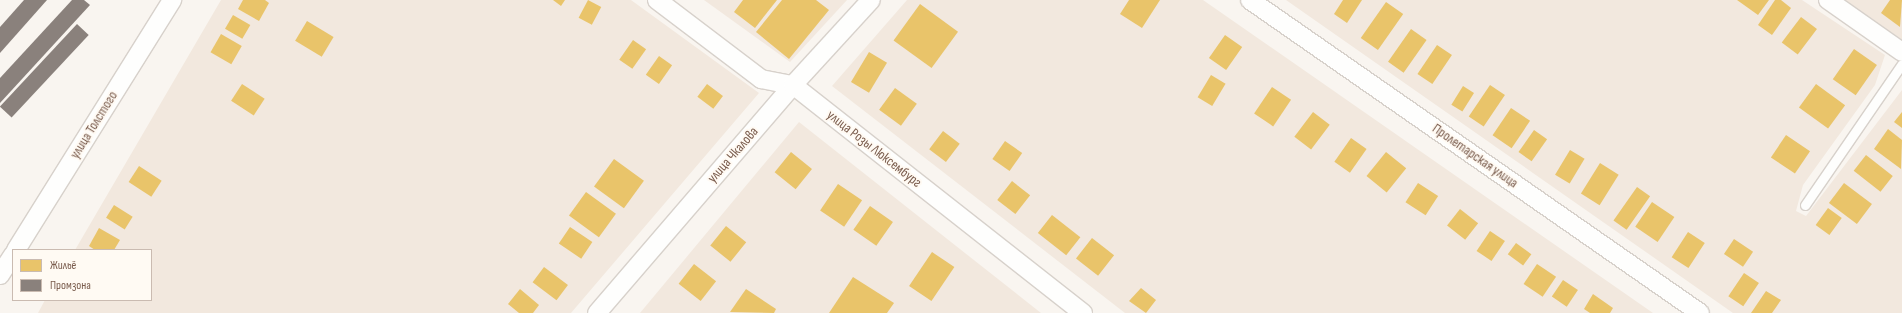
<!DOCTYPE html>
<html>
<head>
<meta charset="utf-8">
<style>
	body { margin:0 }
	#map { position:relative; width:1902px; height:313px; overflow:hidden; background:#f9f5f0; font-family:"Sofia Sans Condensed",sans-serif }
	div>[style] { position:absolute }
	.residential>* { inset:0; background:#f2e8de }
	.homes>* { inset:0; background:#e9c46a; transform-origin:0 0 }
	.industry>* { inset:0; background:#8a817c; transform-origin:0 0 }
	.roads { filter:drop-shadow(1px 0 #d7d1cb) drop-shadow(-1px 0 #d7d1cb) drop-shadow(0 1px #d7d1cb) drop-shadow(0 -1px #d7d1cb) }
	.service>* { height:9px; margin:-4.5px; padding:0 4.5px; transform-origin:4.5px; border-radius:4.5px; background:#fefefd }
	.minor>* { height:18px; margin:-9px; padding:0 9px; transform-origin:9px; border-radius:9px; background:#fefefd }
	span { translate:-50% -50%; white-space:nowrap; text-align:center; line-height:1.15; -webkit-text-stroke:4px #fffaf3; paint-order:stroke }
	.street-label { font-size:14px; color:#7a5c4d }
	.legend { position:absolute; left:12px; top:249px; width:140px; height:52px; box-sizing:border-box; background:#fffaf3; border:1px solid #cabbb1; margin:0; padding:5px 7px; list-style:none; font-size:12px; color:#7a5c4d }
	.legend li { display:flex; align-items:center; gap:8px; height:20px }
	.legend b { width:20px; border:1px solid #cabbb1 }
</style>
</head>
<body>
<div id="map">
	<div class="residential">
		<div style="clip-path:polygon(221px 0,631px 0,759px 93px,571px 313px,38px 313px,45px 300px,151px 300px,151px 250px,75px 250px)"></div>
		<div style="clip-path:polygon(704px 0,847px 0,790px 62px)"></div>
		<div style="clip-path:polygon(907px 0,1203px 0,1653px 313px,1125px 313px,832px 86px)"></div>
		<div style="clip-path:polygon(1286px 0,1802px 0,1885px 55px,1875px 85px,1803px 185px,1796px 211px,1806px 216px,1902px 90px,1902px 313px,1733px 313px)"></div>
		<div style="clip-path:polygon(1843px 0,1902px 0,1902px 39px,1901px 39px)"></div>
		<div style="clip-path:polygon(799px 122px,1041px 313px,640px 313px)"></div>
	</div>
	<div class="homes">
		<div style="clip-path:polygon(243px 0,265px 0,269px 3px,259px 21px,238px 9px)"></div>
		<div style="clip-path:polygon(553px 0,565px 0,561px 6px)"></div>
		<div style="left:588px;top:0;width:15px;height:20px;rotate:28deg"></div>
		<div style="clip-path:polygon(743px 0,777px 0,755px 28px,734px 12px)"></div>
		<div style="clip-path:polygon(782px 0,816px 0,829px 10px,789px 59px,756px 32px)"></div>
		<div style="clip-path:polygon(1129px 0,1160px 0,1142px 28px,1120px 14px)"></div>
		<div style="clip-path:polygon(1343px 0,1362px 0,1347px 23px,1334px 14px)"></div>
		<div style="clip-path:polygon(1737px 0,1769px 0,1758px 15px)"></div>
		<div style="clip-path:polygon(1775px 0,1781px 0,1791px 8px,1772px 35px,1758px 25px)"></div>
		<div style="clip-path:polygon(1890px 0,1902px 0,1900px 27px,1881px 13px)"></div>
		<div style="left:1386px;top:2px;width:21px;height:44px;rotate:35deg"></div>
		<div style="left:920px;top:4px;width:47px;height:45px;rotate:36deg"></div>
		<div style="left:233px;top:15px;width:20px;height:16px;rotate:30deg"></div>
		<div style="left:1801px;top:17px;width:20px;height:32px;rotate:37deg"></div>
		<div style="left:307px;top:21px;width:31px;height:23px;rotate:31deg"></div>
		<div style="left:1411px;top:29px;width:19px;height:40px;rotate:35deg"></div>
		<div style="left:221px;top:34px;width:24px;height:21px;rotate:30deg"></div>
		<div style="left:1225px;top:35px;width:21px;height:28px;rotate:35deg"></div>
		<div style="left:633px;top:40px;width:16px;height:24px;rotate:35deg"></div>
		<div style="left:1437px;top:45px;width:18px;height:35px;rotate:34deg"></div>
		<div style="left:1854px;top:49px;width:28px;height:37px;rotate:35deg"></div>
		<div style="left:869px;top:52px;width:21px;height:35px;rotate:31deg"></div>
		<div style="left:659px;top:56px;width:16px;height:23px;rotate:35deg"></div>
		<div style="left:1211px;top:75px;width:17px;height:26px;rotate:31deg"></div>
		<div style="left:242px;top:84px;width:27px;height:20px;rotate:33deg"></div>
		<div style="left:707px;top:84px;width:20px;height:16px;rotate:37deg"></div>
		<div style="left:1816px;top:84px;width:36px;height:29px;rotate:36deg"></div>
		<div style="left:1490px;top:85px;width:18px;height:38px;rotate:34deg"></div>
		<div style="left:1463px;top:86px;width:13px;height:22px;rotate:32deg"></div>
		<div style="left:1272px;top:87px;width:23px;height:32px;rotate:34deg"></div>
		<div style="left:895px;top:88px;width:27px;height:27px;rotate:36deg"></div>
		<div style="left:1511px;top:108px;width:23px;height:33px;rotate:34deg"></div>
		<div style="left:1313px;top:112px;width:21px;height:31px;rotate:37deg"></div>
		<div style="clip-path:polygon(1902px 112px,1902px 128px,1894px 122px)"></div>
		<div style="clip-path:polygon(1888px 129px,1902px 140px,1901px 169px,1874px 149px)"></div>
		<div style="left:1534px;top:130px;width:16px;height:27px;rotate:35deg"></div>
		<div style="left:943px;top:131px;width:21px;height:23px;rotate:37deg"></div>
		<div style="left:1786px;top:135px;width:29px;height:27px;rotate:34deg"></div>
		<div style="left:1351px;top:138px;width:19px;height:29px;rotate:35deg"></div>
		<div style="left:1005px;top:141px;width:21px;height:22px;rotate:35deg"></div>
		<div style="left:1570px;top:150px;width:17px;height:29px;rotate:31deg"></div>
		<div style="left:791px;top:152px;width:27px;height:26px;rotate:39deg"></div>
		<div style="left:1386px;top:152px;width:26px;height:31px;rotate:39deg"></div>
		<div style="left:1866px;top:155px;width:34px;height:20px;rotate:38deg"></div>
		<div style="left:614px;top:159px;width:37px;height:34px;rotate:36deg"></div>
		<div style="left:1600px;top:163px;width:22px;height:36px;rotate:32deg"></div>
		<div style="left:139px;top:166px;width:27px;height:19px;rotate:33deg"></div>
		<div style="left:1012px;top:181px;width:23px;height:24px;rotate:38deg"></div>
		<div style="left:1418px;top:183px;width:24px;height:23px;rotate:33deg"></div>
		<div style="left:1844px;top:183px;width:35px;height:25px;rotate:37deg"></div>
		<div style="left:838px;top:184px;width:29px;height:32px;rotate:34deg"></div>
		<div style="left:1637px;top:187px;width:16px;height:41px;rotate:35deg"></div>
		<div style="left:586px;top:192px;width:37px;height:29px;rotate:36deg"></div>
		<div style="left:1652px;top:202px;width:27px;height:30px;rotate:34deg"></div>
		<div style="left:114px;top:205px;width:22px;height:15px;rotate:32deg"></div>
		<div style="left:870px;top:206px;width:28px;height:29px;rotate:35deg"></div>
		<div style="left:1828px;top:208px;width:17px;height:21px;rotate:36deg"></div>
		<div style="left:1460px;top:209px;width:23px;height:21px;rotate:38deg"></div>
		<div style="left:1052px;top:215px;width:36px;height:23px;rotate:38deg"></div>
		<div style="left:726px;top:226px;width:26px;height:25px;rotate:39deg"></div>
		<div style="left:570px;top:227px;width:27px;height:20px;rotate:34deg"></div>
		<div style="clip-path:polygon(99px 228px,120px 240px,114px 250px,95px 250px,89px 246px)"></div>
		<div style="left:1490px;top:231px;width:18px;height:24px;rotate:34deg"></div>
		<div style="left:1688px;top:232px;width:20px;height:30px;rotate:33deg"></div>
		<div style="left:1092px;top:238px;width:28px;height:26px;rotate:38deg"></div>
		<div style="left:1734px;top:239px;width:23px;height:18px;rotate:34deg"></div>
		<div style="left:1516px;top:243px;width:19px;height:14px;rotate:36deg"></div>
		<div style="left:932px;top:252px;width:27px;height:41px;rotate:34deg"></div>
		<div style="left:694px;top:264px;width:28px;height:25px;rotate:38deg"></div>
		<div style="left:1537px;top:264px;width:23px;height:24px;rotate:34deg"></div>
		<div style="left:544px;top:267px;width:30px;height:19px;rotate:37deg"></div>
		<div style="left:1744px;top:273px;width:18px;height:28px;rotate:34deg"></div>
		<div style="clip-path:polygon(853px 277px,894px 303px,887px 313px,829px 313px)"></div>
		<div style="left:1563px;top:280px;width:18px;height:20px;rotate:34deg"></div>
		<div style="clip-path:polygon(1141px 288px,1156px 300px,1146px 313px,1129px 301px)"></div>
		<div style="clip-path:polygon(520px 289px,539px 305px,533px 313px,519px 313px,508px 304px)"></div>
		<div style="clip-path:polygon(746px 289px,776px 309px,774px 313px,730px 312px)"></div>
		<div style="clip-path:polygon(1766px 291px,1781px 300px,1772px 313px,1751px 313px)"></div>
		<div style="clip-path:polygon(1593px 294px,1613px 308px,1610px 313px,1590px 313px,1584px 309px)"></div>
	</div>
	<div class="industry">
		<div style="clip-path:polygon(24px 0,47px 0,0 53px,0 27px)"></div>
		<div style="clip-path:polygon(72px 0,84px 0,90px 5px,0 103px,0 78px)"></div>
		<div style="left:77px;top:24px;width:16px;height:113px;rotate:43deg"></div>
	</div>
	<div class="roads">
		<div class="service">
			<div style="left:1805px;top:205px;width:171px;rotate:-55.5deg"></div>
		</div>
		<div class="minor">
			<div style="left:657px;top:0;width:131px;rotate:37.2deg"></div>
			<div style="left:761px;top:79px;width:33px;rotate:11deg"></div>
			<div style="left:793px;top:85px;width:369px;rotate:38.2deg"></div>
			<div style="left:1250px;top:0;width:548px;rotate:34.82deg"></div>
			<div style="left:1828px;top:0;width:90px;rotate:35.1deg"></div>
			<div style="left:16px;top:250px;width:295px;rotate:-58deg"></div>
			<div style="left:0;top:275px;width:24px;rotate:-57deg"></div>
			<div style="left:597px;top:313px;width:301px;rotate:-49.3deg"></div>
			<div style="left:793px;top:85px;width:115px;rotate:-47.5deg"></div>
		</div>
	</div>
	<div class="street-label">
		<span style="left:94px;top:125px;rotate:-58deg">улица Толстого</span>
		<span style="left:874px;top:149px;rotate:38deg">улица Розы Люксембург</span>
		<span style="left:733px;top:155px;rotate:-49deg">улица Чкалова</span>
		<span style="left:1475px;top:156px;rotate:35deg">Пролетарская улица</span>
	</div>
	<ul class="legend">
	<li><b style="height:11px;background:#e9c46a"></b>Жильё</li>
	<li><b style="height:11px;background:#8a817c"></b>Промзона</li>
	</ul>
</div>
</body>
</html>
